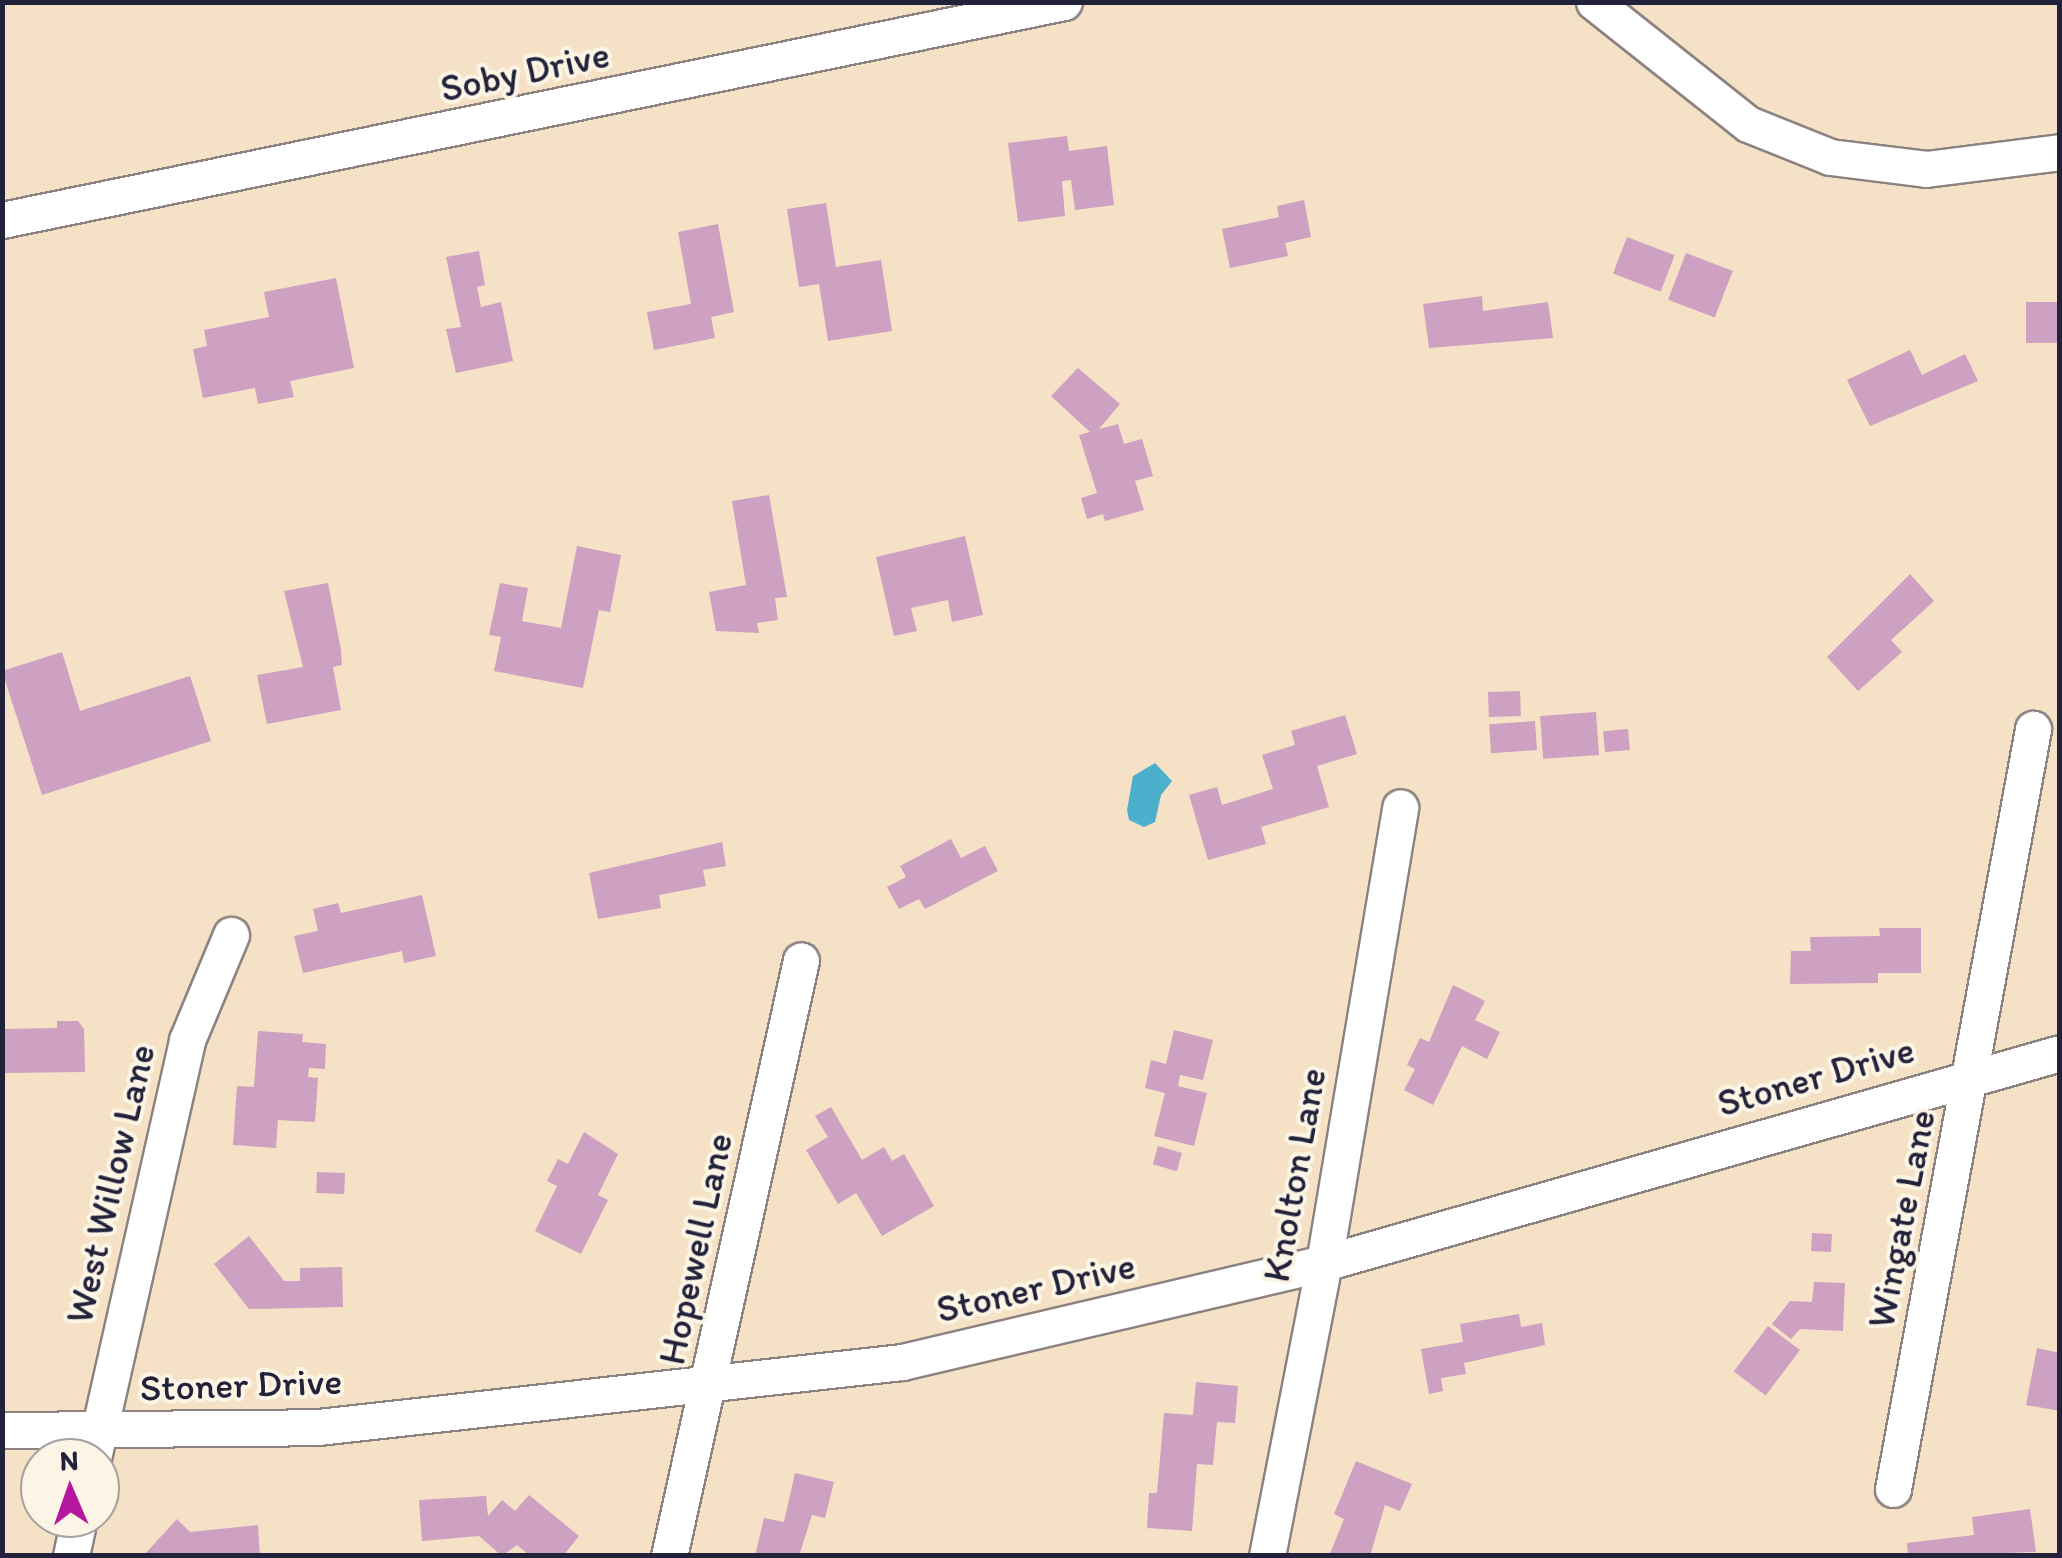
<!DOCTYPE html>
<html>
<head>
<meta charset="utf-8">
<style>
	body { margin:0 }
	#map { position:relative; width:2062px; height:1558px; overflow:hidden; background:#f5e1c5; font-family:Itim,sans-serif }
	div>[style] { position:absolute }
	.water>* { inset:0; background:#4cafcc }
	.building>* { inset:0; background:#cea0c1; transform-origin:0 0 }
	.roads { filter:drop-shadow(2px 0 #8c8280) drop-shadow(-2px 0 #8c8280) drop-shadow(0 2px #8c8280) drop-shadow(0 -2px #8c8280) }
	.street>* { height:35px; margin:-17.5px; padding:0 17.5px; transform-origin:17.5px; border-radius:17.5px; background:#fff }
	span { translate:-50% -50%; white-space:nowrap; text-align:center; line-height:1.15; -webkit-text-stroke:8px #fcf5e5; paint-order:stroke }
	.street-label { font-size:38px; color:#22223b }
	.frame { position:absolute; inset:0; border:5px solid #22223b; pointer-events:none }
	.north { position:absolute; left:20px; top:1438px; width:100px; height:100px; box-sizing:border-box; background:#fcf5e5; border:2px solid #a5a1a1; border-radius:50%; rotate:358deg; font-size:28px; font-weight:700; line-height:40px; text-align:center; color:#22223b }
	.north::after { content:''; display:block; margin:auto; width:35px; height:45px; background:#b5179e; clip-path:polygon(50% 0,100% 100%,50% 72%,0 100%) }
</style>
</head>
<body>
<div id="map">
	<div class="water">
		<div style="clip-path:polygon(1155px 763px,1172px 781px,1161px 795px,1155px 822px,1144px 827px,1129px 820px,1127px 810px,1133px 776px)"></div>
	</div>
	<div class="building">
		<div style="clip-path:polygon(1067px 136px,1069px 151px,1107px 146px,1114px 205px,1075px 210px,1071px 180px,1062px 181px,1065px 216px,1018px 222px,1008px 143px)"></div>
		<div style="clip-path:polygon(1304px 200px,1311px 237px,1285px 243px,1288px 256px,1230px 268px,1222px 229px,1279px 217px,1277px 206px)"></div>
		<div style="clip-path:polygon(826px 203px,836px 267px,881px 260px,892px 331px,828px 341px,819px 284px,799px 287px,787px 209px)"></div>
		<div style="clip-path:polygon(718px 224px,734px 312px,711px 317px,715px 338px,654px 350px,647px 312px,691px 304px,678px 232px)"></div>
		<div style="left:1627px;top:237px;width:51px;height:39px;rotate:21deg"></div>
		<div style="clip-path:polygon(479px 251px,485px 285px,477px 287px,481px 307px,501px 302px,513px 361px,456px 373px,446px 329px,461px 327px,446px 257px)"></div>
		<div style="left:1686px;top:253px;width:50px;height:50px;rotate:21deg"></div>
		<div style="clip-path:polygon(336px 278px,354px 368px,290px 381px,294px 397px,258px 404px,255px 388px,203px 398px,193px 349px,207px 346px,204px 330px,269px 317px,264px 292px)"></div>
		<div style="clip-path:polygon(1482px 296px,1483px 311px,1548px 302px,1553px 338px,1429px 348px,1423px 304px)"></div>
		<div style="left:2060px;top:302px;width:41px;height:34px;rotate:90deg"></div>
		<div style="clip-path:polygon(1910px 350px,1922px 375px,1965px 354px,1978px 381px,1870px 426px,1847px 380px)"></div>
		<div style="clip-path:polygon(1078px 368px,1120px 404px,1099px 429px,1118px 424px,1124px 444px,1142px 439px,1153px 476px,1135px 481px,1144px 510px,1105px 521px,1103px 514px,1087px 519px,1081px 498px,1097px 493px,1079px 435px,1090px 432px,1051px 396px)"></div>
		<div style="clip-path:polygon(769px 495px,787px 597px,775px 598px,778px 620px,757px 623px,759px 633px,716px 631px,709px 592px,746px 585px,732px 501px)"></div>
		<div style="clip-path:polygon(965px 536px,983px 615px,952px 622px,948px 600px,911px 608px,917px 631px,894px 636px,876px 557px)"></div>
		<div style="clip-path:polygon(577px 546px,621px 555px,610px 612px,599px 610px,583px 688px,494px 671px,501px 637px,489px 635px,500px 583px,528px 588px,522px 621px,561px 628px)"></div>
		<div style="clip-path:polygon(1910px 574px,1934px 601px,1891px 640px,1902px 652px,1858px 691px,1827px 657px)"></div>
		<div style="clip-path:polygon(328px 583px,341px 650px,342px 665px,333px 667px,341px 710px,267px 724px,257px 675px,303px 667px,284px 591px)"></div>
		<div style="clip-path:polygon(62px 652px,80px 711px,190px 676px,211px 741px,42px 795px,2px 671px)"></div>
		<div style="left:1520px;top:691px;width:25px;height:32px;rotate:88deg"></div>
		<div style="left:1596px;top:712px;width:43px;height:56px;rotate:86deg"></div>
		<div style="clip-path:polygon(1345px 715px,1357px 754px,1317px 766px,1329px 807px,1261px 827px,1266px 844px,1208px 860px,1189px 795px,1217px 787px,1222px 805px,1273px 789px,1262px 755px,1295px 745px,1291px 731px)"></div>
		<div style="left:1535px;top:721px;width:29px;height:46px;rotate:86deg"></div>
		<div style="left:1628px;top:729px;width:21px;height:25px;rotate:85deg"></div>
		<div style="clip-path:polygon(951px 839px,961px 858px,985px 846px,998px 871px,925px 909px,919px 899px,899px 909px,887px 887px,906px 877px,900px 866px)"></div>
		<div style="clip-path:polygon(722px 842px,726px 866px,703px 870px,706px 886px,659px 895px,661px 908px,598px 919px,589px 873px)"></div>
		<div style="clip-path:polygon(422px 895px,436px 956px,404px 963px,402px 951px,303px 973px,294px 936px,318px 931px,313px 909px,338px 903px,341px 913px)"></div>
		<div style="clip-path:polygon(1879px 928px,1921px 928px,1921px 973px,1878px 973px,1878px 983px,1790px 984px,1791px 951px,1811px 951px,1810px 937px,1880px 936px)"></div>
		<div style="clip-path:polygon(1453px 985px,1485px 1001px,1475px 1020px,1500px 1032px,1487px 1059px,1462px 1046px,1433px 1105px,1404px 1090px,1415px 1069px,1407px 1065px,1420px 1038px,1429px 1042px)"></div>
		<div style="clip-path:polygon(57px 1021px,78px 1021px,84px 1029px,85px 1072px,2px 1073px,2px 1029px,57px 1028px)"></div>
		<div style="clip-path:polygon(1174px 1030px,1213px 1040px,1203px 1080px,1180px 1075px,1178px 1086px,1207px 1093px,1194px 1146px,1154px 1136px,1165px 1093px,1145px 1088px,1151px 1060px,1166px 1064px)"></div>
		<div style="clip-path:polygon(258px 1031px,303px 1034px,302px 1042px,326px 1044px,325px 1069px,309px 1068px,308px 1077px,318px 1078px,315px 1122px,278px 1120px,276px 1148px,233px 1145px,237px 1086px,254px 1087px)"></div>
		<div style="clip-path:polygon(831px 1107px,862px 1160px,884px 1147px,892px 1161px,904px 1154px,934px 1206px,882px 1236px,856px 1193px,838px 1204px,806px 1150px,828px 1137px,815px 1116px)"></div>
		<div style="clip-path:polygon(584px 1132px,618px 1154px,598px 1195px,608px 1200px,581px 1254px,535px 1231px,557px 1186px,547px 1181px,558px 1159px,568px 1164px)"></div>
		<div style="left:1158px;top:1146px;width:25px;height:19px;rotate:16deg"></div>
		<div style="left:317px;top:1172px;width:28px;height:21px;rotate:2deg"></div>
		<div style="left:1812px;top:1233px;width:20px;height:18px;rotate:3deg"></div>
		<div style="clip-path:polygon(249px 1236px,284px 1281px,300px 1281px,300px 1268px,342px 1267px,343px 1307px,249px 1309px,214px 1264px)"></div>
		<div style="clip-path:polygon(1814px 1282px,1845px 1283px,1843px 1331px,1800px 1329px,1791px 1339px,1772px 1324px,1790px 1301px,1812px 1302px)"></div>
		<div style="clip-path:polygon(1519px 1314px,1521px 1327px,1542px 1323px,1545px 1345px,1464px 1363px,1466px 1374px,1441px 1378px,1443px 1391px,1429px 1394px,1421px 1349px,1463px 1342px,1460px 1324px)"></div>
		<div style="left:1768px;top:1326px;width:40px;height:57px;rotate:37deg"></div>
		<div style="clip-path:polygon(2037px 1348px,2060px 1353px,2060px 1411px,2026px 1405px)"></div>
		<div style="clip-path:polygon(1196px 1382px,1238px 1386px,1235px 1423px,1217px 1422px,1213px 1465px,1197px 1464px,1192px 1531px,1147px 1528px,1149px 1493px,1157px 1493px,1164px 1413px,1193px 1415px)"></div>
		<div style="clip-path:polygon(1356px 1461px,1412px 1484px,1400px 1511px,1385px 1505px,1370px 1556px,1329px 1556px,1344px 1519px,1334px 1514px)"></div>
		<div style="clip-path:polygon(795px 1473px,834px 1482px,825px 1518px,812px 1515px,799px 1556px,755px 1556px,764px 1518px,784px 1522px)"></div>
		<div style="clip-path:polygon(529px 1495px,579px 1536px,563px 1556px,530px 1556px,517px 1545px,502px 1556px,479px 1536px,422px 1541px,419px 1500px,486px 1496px,488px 1516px,502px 1500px,515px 1511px)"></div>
		<div style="clip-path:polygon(2030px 1509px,2036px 1552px,1908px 1556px,1907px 1543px,1974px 1535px,1972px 1517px)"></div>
		<div style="clip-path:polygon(177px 1519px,190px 1532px,258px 1525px,260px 1556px,143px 1556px)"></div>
	</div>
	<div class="roads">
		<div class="street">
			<div style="left:1594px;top:2px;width:196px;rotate:38.4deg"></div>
			<div style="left:1748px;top:124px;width:88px;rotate:21.9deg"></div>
			<div style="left:1830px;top:157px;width:97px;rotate:7.1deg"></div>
			<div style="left:1926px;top:169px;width:135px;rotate:-7.2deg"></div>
			<div style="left:2px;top:220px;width:1084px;rotate:-11.6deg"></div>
			<div style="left:2px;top:1430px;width:316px;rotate:-0.5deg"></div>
			<div style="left:318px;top:1427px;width:588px;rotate:-6.35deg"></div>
			<div style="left:902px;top:1362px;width:433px;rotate:-13.2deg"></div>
			<div style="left:1324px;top:1263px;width:765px;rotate:-15.92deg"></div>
			<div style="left:93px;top:1458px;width:428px;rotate:-77.3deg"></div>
			<div style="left:187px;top:1040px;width:114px;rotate:-67.3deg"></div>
			<div style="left:1893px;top:1489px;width:773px;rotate:-79.56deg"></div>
			<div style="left:71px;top:1556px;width:39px;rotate:-78deg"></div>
			<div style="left:669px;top:1556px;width:610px;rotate:-77.51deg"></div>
			<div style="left:1267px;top:1556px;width:298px;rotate:-79deg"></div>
			<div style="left:1324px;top:1263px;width:462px;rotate:-80.5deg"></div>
		</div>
	</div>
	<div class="street-label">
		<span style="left:525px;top:72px;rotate:-12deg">Soby Drive</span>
		<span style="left:1816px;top:1077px;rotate:-16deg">Stoner Drive</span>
		<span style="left:1295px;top:1175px;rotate:-80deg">Knolton Lane</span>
		<span style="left:111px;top:1184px;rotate:-77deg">West Willow Lane</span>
		<span style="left:1902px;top:1219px;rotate:-79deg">Wingate Lane</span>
		<span style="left:696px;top:1249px;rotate:-78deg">Hopewell Lane</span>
		<span style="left:1036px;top:1288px;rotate:-13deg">Stoner Drive</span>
		<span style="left:241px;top:1385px;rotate:-2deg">Stoner Drive</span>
	</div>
	<div class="frame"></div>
	<div class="north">N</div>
</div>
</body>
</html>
